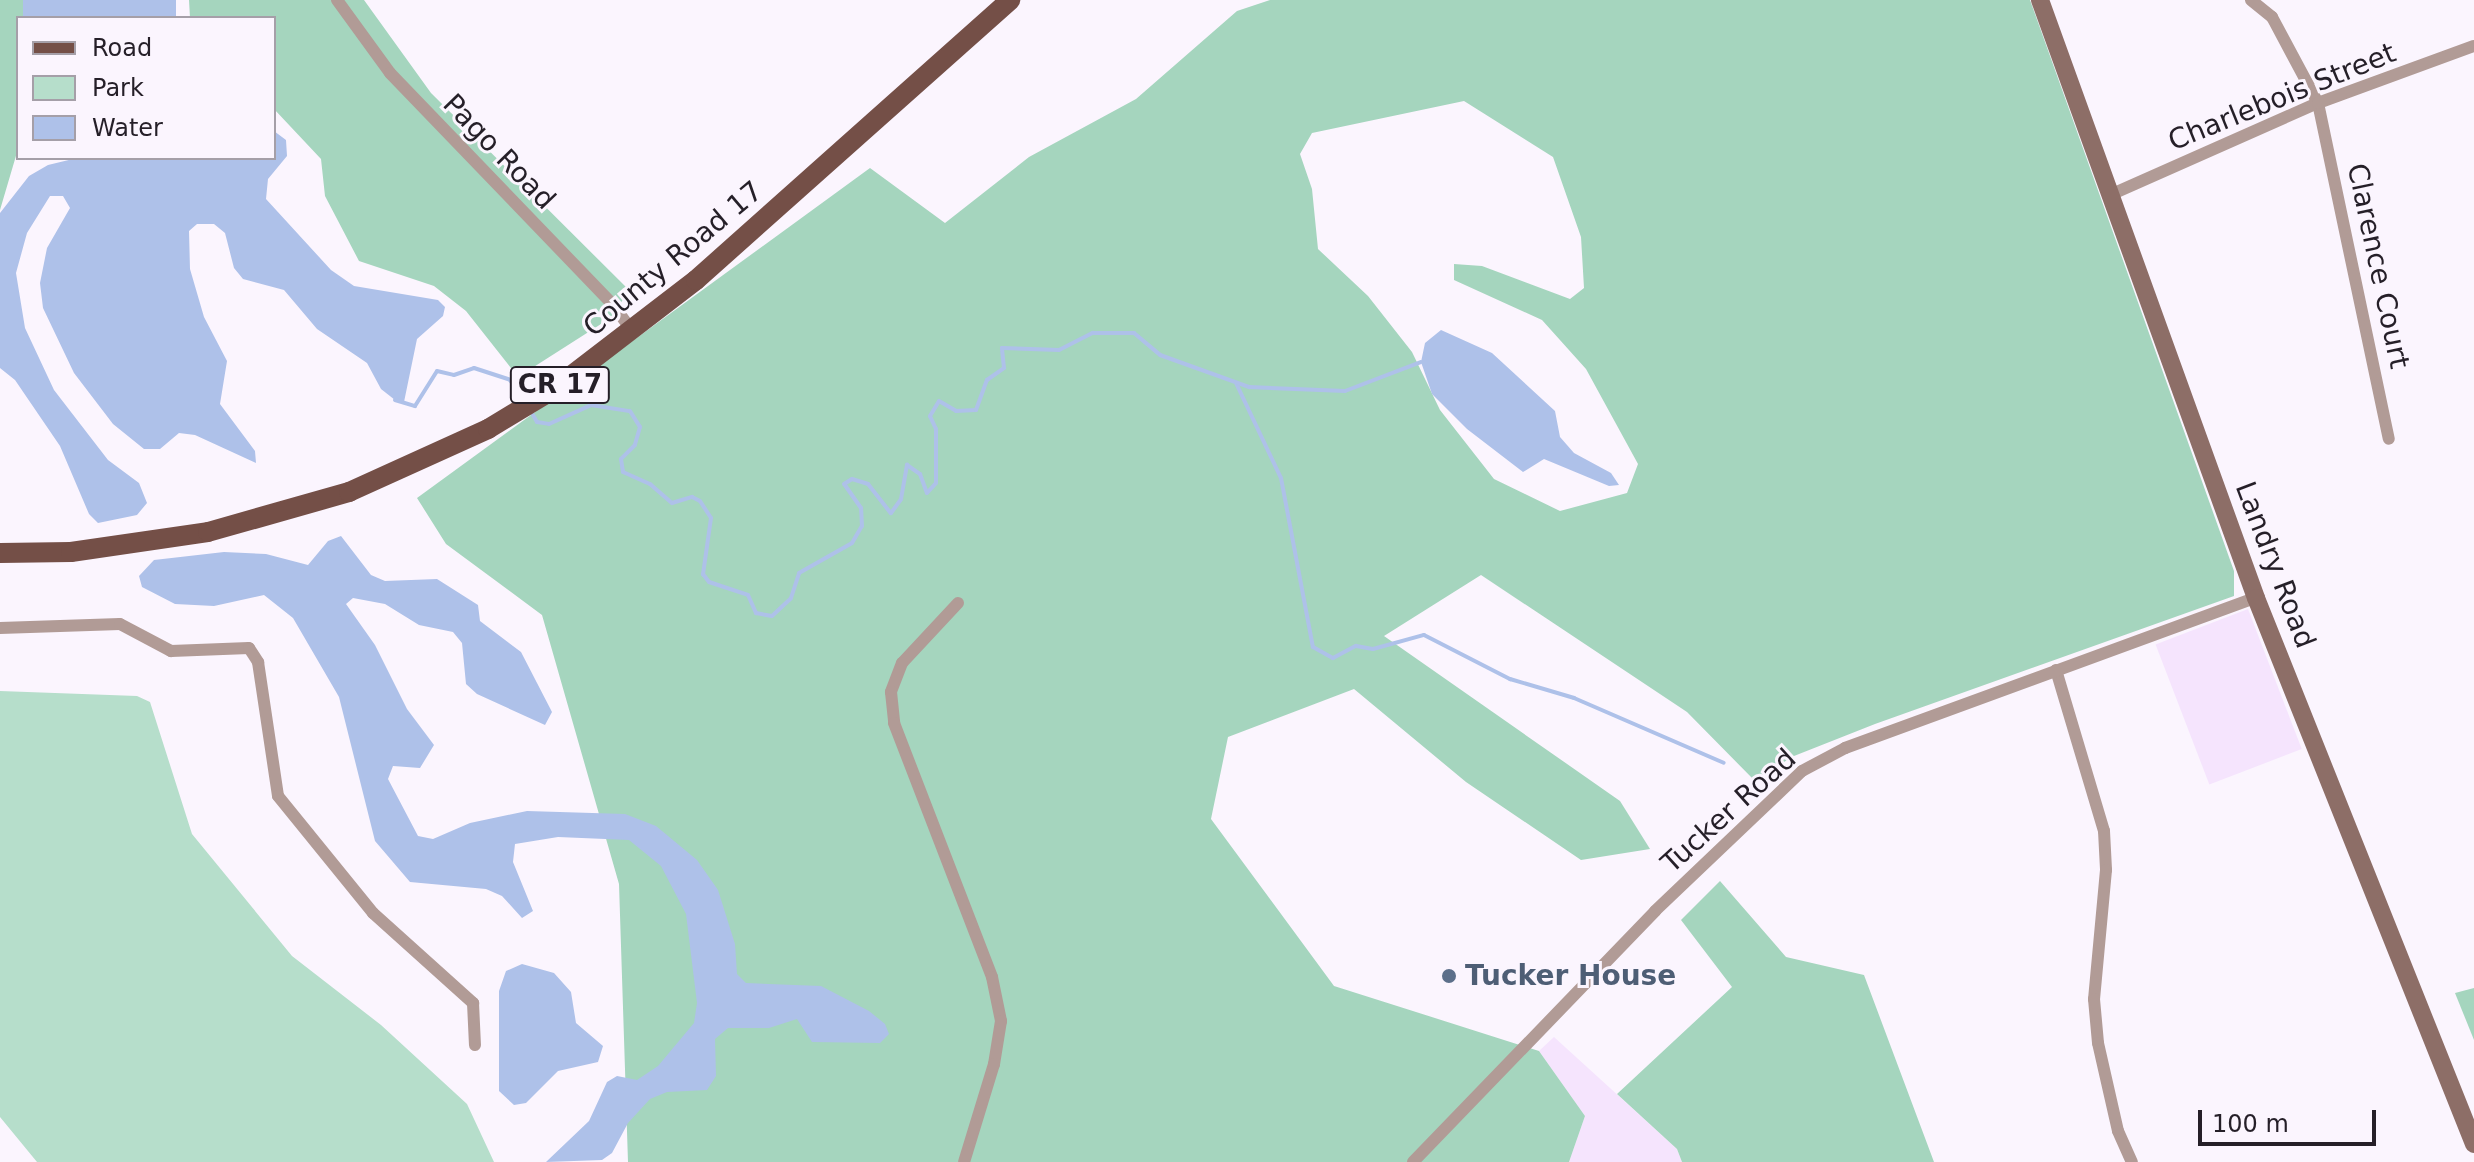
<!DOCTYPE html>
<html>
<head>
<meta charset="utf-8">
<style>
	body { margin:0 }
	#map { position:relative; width:2474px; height:1162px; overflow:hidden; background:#fbf5fe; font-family:"DejaVu Sans",sans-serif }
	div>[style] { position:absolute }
	.built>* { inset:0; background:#f5e4fd; transform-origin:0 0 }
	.green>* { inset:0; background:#b6decb }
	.forest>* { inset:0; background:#a5d5be }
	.water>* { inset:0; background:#aec1e9; transform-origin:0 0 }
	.stream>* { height:4px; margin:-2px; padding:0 2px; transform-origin:2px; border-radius:2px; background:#aec1e9 }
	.minor>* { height:12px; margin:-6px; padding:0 6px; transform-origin:6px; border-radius:6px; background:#b19b96 }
	.secondary>* { height:18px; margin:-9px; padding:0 9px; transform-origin:9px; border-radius:9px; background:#8d6e67 }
	.primary>* { height:20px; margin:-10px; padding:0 10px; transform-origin:10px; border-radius:10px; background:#744f47 }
	.dots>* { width:22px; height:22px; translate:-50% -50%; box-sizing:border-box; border:4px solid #fbf5fe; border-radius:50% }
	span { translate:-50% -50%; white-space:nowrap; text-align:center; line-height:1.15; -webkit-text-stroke:6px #fbf5fe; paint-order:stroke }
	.shield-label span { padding:2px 6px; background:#fbf5fe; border:2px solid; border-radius:6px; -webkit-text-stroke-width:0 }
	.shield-label { font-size:26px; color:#251f28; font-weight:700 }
	.street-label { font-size:28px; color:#251f28 }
	.service-label { font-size:28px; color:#4e5e75; font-weight:700 }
	.left { translate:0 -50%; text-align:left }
	.legend { position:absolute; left:16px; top:16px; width:260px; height:144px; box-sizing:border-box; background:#fbf5fe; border:2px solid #a59fa8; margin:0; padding:10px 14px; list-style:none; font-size:24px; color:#251f28 }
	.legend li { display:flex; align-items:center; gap:16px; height:40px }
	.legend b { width:40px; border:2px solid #a59fa8 }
	.scale { position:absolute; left:2198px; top:1110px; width:178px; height:36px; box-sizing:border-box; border:4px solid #251f28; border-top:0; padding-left:10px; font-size:24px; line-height:28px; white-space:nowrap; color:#251f28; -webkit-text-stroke:6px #fbf5fe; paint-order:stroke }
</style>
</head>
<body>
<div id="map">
	<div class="built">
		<div style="left:2248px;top:609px;width:150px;height:99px;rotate:69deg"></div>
		<div style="clip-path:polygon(1554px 1037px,1677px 1149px,1682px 1162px,1569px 1162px,1585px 1116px,1539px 1051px)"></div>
	</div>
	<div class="green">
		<div style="clip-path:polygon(0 691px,137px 696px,150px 702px,192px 834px,292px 956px,381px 1025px,467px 1104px,494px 1162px,37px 1162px,0 1117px)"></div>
	</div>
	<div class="forest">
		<div style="clip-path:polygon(0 0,23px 0,28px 18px,18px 18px,18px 149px,0 210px)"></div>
		<div style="clip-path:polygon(189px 0,364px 0,431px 93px,629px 290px,612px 317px,518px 377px,466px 311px,434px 286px,359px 261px,325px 196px,321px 159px,274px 109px,274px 18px,190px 18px)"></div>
		<div style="clip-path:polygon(evenodd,1270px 0,2030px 0,2234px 571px,2234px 596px,1875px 724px,1794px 756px,1754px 780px,1687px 712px,1481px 575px,1384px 636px,1620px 801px,1650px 849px,1581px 860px,1466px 782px,1354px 689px,1228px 737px,1211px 819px,1334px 986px,1539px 1051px,1585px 1116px,1569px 1162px,628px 1162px,619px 884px,542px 615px,446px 544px,417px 498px,870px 168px,945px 223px,1029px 157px,1136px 99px,1237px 11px,1270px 0,1464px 101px,1553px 157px,1581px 237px,1584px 288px,1570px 299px,1482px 266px,1454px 264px,1454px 280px,1542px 320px,1586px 369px,1638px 464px,1627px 493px,1560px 511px,1494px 479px,1440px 410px,1412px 352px,1368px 296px,1318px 249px,1312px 189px,1300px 154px,1312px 133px,1464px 101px)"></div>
		<div style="clip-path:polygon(1720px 881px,1786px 957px,1864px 975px,1934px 1162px,1682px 1162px,1677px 1149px,1617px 1094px,1732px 987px,1681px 920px)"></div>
		<div style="clip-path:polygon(2474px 988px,2474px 1040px,2455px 993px)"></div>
	</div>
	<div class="water">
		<div style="left:23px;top:0;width:153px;height:19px"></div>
		<div style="clip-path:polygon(274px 131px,286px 140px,287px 156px,268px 179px,266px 199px,331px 270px,354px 286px,438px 300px,445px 307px,443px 316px,417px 339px,404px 402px,395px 400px,381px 389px,367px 363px,317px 329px,284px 290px,243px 279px,234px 268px,225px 233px,214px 224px,197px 224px,189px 231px,190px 269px,204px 317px,227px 361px,220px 404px,255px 451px,256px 463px,195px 435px,179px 433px,160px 449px,144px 449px,113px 424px,74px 373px,43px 308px,40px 283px,47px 248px,70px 208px,63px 196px,50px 196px,27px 233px,16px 273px,25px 328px,54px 390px,108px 460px,139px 483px,147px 503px,137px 515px,98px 523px,89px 514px,60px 446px,15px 380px,0 368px,0 213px,29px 176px,48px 165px,77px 158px,274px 158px)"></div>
		<div style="clip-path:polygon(1441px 330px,1492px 353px,1555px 411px,1560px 437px,1574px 453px,1611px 473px,1619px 485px,1609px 486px,1544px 459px,1523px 472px,1467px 429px,1432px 394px,1421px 362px,1425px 343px)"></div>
		<div style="clip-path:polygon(341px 536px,371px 575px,385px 581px,437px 579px,478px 605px,480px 621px,521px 652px,552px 712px,545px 725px,477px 694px,466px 684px,462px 643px,453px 632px,419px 625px,385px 604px,353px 598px,346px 604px,375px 645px,407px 709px,434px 745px,420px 768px,393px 766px,388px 779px,418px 836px,433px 839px,470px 823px,527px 811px,625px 814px,656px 826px,697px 860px,718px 890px,735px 944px,737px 974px,746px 983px,821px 986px,869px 1011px,885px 1024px,889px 1034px,880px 1043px,812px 1042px,797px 1019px,769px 1028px,728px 1028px,715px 1039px,716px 1076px,707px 1090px,667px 1092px,650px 1099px,628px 1123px,612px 1153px,602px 1160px,546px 1162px,589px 1121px,607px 1082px,617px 1076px,637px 1080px,658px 1066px,694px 1023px,697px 1003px,686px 914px,661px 866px,629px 840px,558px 837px,515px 844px,513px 862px,533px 911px,522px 918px,502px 896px,486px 889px,410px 882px,375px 841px,339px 697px,293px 618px,264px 595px,214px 606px,175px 604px,142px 587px,139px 576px,154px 560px,224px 552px,266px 554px,308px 565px,328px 541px)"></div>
		<div style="clip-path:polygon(522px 964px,554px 973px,571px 992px,576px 1023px,603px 1046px,598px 1062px,558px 1071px,526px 1103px,514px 1105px,499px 1091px,499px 991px,506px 971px)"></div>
	</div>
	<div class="stream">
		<div style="left:1236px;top:383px;width:105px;rotate:64.7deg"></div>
		<div style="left:1281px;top:478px;width:172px;rotate:79.3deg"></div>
		<div style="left:1313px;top:647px;width:23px;rotate:29deg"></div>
		<div style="left:1333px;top:658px;width:26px;rotate:-28deg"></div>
		<div style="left:1356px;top:646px;width:17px;rotate:10deg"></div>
		<div style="left:1373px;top:649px;width:53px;rotate:-15.4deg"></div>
		<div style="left:1424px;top:635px;width:97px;rotate:27.1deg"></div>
		<div style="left:1510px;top:679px;width:67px;rotate:16.5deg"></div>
		<div style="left:1574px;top:698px;width:163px;rotate:23.4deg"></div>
		<div style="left:395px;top:400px;width:21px;rotate:17deg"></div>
		<div style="left:415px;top:406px;width:41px;rotate:-57.8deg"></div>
		<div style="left:437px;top:371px;width:17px;rotate:13deg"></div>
		<div style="left:454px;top:375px;width:21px;rotate:-19deg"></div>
		<div style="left:474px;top:368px;width:38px;rotate:18deg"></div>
		<div style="left:510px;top:380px;width:20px;rotate:57deg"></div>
		<div style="left:533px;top:415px;width:8px;rotate:60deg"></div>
		<div style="left:537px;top:422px;width:12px;rotate:9deg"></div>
		<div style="left:549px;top:424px;width:46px;rotate:-24.3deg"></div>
		<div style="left:591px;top:405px;width:39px;rotate:9deg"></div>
		<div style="left:630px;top:411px;width:19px;rotate:58deg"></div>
		<div style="left:640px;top:427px;width:19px;rotate:106deg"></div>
		<div style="left:635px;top:445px;width:20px;rotate:135deg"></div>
		<div style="left:621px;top:459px;width:13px;rotate:81deg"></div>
		<div style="left:623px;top:472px;width:30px;rotate:24deg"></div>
		<div style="left:650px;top:484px;width:29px;rotate:41deg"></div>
		<div style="left:672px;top:503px;width:21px;rotate:-17deg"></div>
		<div style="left:692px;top:497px;width:9px;rotate:27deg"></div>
		<div style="left:700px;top:501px;width:20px;rotate:57deg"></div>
		<div style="left:711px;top:518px;width:57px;rotate:98.1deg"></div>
		<div style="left:703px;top:574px;width:10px;rotate:53deg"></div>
		<div style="left:709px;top:582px;width:41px;rotate:18.4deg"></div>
		<div style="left:748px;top:595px;width:20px;rotate:66deg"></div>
		<div style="left:756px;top:613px;width:16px;rotate:11deg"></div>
		<div style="left:772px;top:616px;width:26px;rotate:-43deg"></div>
		<div style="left:791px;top:598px;width:26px;rotate:-72deg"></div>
		<div style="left:799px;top:573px;width:61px;rotate:-29.5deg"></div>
		<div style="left:852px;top:543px;width:20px;rotate:-60deg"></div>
		<div style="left:862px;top:526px;width:18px;rotate:-93deg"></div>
		<div style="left:861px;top:508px;width:29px;rotate:-125deg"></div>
		<div style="left:844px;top:484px;width:9px;rotate:-32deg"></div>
		<div style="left:852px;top:479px;width:17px;rotate:17deg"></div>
		<div style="left:868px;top:484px;width:37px;rotate:52deg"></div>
		<div style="left:891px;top:513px;width:17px;rotate:-54deg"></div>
		<div style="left:901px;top:499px;width:35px;rotate:-80deg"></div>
		<div style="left:907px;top:465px;width:16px;rotate:35deg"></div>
		<div style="left:920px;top:474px;width:20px;rotate:70deg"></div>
		<div style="left:927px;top:493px;width:13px;rotate:-48deg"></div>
		<div style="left:936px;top:483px;width:54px;rotate:-90deg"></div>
		<div style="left:936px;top:429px;width:14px;rotate:-115deg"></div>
		<div style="left:930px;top:416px;width:17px;rotate:-59deg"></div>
		<div style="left:939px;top:401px;width:20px;rotate:30deg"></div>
		<div style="left:956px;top:411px;width:20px;rotate:-3deg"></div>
		<div style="left:976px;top:410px;width:32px;rotate:-70deg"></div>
		<div style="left:987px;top:380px;width:21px;rotate:-35deg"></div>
		<div style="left:1004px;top:368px;width:20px;rotate:-96deg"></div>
		<div style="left:1002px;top:348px;width:57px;rotate:2deg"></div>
		<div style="left:1059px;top:350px;width:38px;rotate:-27deg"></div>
		<div style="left:1093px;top:333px;width:41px"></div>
		<div style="left:1134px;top:333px;width:34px;rotate:40deg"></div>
		<div style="left:1160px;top:355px;width:95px;rotate:19.8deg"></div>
		<div style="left:1249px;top:387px;width:96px;rotate:2.4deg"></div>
		<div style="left:1345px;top:391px;width:81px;rotate:-20.9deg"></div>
	</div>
	<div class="minor">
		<div style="left:337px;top:0;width:90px;rotate:54deg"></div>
		<div style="left:390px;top:73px;width:323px;rotate:46.1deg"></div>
		<div style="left:614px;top:306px;width:32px;rotate:54deg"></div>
		<div style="left:2251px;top:0;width:27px;rotate:39deg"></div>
		<div style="left:2272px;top:17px;width:98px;rotate:61.9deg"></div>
		<div style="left:2318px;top:103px;width:343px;rotate:78.1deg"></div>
		<div style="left:2110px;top:195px;width:227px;rotate:-23.9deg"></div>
		<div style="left:2318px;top:103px;width:166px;rotate:-20.1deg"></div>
		<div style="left:958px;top:603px;width:82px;rotate:133deg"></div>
		<div style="left:902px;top:663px;width:31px;rotate:111deg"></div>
		<div style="left:891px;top:692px;width:31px;rotate:84deg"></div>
		<div style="left:894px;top:723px;width:272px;rotate:68.9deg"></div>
		<div style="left:992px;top:977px;width:45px;rotate:78.4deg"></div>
		<div style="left:1001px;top:1021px;width:44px;rotate:99.2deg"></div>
		<div style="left:994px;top:1064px;width:102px;rotate:107deg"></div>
		<div style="left:0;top:628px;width:120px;rotate:-1.9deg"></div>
		<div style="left:120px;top:624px;width:58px;rotate:27.9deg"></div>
		<div style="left:171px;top:651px;width:78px;rotate:-2.2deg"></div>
		<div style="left:249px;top:648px;width:17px;rotate:57deg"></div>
		<div style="left:258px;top:662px;width:135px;rotate:81.5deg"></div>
		<div style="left:278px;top:796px;width:151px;rotate:50.9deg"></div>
		<div style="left:373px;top:913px;width:135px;rotate:42deg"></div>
		<div style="left:473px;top:1003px;width:42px;rotate:87.3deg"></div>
		<div style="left:2056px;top:670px;width:168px;rotate:73.4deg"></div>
		<div style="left:2104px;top:831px;width:39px;rotate:87deg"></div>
		<div style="left:2106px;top:870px;width:130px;rotate:95.3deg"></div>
		<div style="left:2094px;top:999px;width:44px;rotate:84.8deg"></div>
		<div style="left:2098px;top:1043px;width:90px;rotate:77.2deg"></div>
		<div style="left:2118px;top:1131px;width:34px;rotate:66deg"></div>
		<div style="left:1413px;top:1162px;width:349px;rotate:-46deg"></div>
		<div style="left:1655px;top:911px;width:203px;rotate:-43.6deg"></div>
		<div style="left:1802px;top:771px;width:49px;rotate:-28.1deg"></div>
		<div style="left:1845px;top:748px;width:438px;rotate:-20.1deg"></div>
	</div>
	<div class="secondary">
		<div style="left:2040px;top:0;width:636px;rotate:70.14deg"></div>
		<div style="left:2256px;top:598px;width:588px;rotate:68.23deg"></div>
	</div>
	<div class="primary">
		<div style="left:0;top:553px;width:71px;rotate:-0.8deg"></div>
		<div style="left:71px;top:552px;width:138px;rotate:-8.3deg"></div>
		<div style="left:208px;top:532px;width:147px;rotate:-15.8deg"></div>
		<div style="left:349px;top:492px;width:153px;rotate:-24.4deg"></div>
		<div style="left:488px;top:429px;width:77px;rotate:-31.2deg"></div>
		<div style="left:554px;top:389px;width:179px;rotate:-37.5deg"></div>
		<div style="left:696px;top:280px;width:421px;rotate:-41.7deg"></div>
	</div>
	<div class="dots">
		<div style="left:1449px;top:976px;background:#5c6f8a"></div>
	</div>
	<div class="shield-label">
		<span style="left:560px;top:385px">CR 17</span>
	</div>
	<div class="street-label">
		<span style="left:2282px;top:97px;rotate:-22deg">Charlebois Street</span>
		<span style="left:499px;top:152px;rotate:46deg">Pago Road</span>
		<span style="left:673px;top:259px;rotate:-40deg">County Road 17</span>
		<span style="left:2378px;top:266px;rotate:78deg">Clarence Court</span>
		<span style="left:2275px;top:565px;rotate:69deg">Landry Road</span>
		<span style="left:1729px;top:811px;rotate:-42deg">Tucker Road</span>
	</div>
	<div class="service-label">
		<span class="left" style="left:1465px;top:976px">Tucker House</span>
	</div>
	<ul class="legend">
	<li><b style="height:10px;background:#744f47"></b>Road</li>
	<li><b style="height:22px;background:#b6decb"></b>Park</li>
	<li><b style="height:22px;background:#aec1e9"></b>Water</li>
	</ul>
	<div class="scale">100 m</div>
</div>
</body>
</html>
